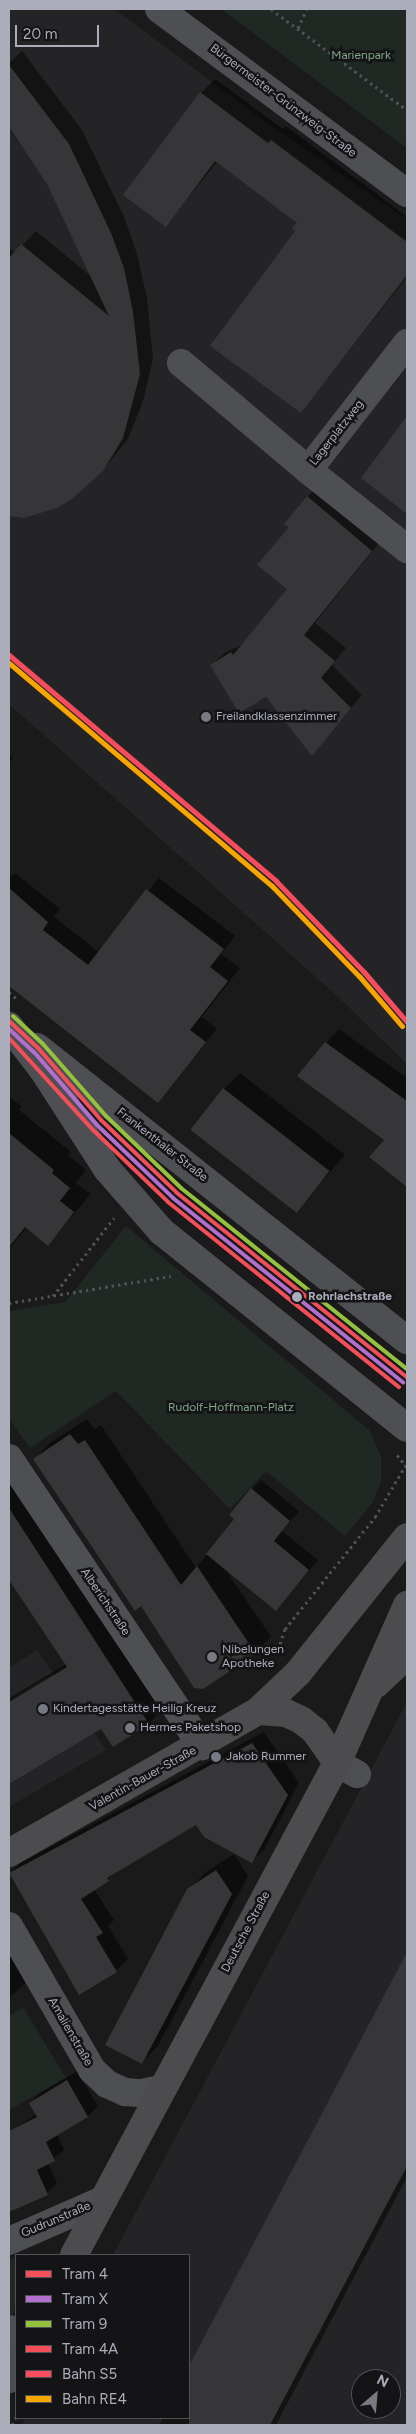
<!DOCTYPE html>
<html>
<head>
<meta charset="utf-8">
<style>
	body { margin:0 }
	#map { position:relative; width:416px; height:2434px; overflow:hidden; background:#1a1a1a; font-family:Figtree,sans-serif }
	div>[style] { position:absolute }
	.built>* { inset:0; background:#242426 }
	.green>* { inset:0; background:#1f2822 }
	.shadow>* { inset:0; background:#0007 }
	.building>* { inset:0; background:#363638; transform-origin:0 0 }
	.path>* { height:3px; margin-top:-1.5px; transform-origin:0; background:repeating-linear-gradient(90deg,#505055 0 2.5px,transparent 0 6.5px) }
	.minor>* { height:28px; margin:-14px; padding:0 14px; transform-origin:14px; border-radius:14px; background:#4e4f53 }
	.major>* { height:28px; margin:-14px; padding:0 14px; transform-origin:14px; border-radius:14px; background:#4c4c4f }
	.rail-1>* { height:5px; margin:-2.5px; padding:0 2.5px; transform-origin:2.5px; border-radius:2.5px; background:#f64c5d }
	.rail-2>* { height:5px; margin:-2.5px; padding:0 2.5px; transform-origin:2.5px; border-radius:2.5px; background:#f7a600 }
	.tram-1>* { height:4px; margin:-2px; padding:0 2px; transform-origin:2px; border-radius:2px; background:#f44f59 }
	.tram-2>* { height:4px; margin:-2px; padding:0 2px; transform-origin:2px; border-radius:2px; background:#b36fd0 }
	.tram-3>* { height:4px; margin:-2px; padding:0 2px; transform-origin:2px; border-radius:2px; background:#95c23d }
	.tram-4>* { height:4px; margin:-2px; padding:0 2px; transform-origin:2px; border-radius:2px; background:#f44f59 }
	.dots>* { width:14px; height:14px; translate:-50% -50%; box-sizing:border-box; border:2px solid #141416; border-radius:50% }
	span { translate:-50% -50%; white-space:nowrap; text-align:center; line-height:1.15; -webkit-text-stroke:5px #141416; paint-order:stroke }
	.park-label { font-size:12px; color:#81a789 }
	.street-label { font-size:12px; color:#abadbb }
	.poi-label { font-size:12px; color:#abadbb }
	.left { translate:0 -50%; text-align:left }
	.stop-label { font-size:12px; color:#abadbb; font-weight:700 }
	.frame { position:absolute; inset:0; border:10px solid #abadbb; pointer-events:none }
	.legend { position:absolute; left:15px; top:2254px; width:175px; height:165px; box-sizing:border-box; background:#141416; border:1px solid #505158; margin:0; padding:6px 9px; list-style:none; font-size:15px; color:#abadbb }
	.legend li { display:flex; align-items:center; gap:10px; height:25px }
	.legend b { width:25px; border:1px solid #505158 }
	.north { position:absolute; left:351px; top:2369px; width:50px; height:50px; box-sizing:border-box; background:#141416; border:1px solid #505158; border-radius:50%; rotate:27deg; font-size:14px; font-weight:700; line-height:20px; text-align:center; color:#abadbb }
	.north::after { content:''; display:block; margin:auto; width:18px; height:22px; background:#787a83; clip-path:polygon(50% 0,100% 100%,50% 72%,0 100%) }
	.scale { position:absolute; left:15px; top:25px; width:84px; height:22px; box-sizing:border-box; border:2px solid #abadbb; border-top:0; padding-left:6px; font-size:15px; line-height:18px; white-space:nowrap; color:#abadbb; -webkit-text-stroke:4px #141416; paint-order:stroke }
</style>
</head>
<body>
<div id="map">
	<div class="built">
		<div style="clip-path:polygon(9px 9px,114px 9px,272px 127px,407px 219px,407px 1064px,336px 995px,9px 704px)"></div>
		<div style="clip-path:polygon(37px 1650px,106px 1750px,9px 1807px,9px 1668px)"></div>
		<div style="clip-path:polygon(evenodd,407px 1702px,407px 2425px,22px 2425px,26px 2418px,189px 2418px,189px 2255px,113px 2255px,407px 1702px,361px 2379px,391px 2379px,391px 2409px,361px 2409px,361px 2379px)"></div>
	</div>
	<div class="green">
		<div style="clip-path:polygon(221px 9px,407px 9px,407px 148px)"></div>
		<div style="clip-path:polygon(126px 1226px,369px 1430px,381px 1456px,381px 1482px,373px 1502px,345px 1536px,266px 1471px,230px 1509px,116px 1391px,30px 1448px,9px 1419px,9px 1311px,65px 1302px)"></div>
		<div style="clip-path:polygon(23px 2007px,66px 2078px,9px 2110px,9px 2016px)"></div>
		<div style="clip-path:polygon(16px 2257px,16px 2307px,12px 2316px,9px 2311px,9px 2260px)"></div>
	</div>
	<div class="shadow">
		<div style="clip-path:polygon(22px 51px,82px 130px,125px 219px,137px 254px,147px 298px,153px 359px,143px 401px,128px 439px,103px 470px,56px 507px,24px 517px,9px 514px,9px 248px,15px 253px,36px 231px,92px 277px,48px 183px,9px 129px,9px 63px)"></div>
		<div style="clip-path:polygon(215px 79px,283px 129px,286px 126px,407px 217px,407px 277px,301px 412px,298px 223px,217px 162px,166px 225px,201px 93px)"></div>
		<div style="clip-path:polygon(407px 418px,407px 513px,363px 477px)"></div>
		<div style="clip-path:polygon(320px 485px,383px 538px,315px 623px,346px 648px,332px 665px,362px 695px,312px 754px,266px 695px,212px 665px,224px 653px,245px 643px,288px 589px,290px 527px,307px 497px)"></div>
		<div style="clip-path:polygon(9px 754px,13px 758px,9px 764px)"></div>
		<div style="clip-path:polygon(15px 873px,60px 909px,54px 917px,99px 952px,159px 878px,235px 936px,221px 954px,240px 968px,202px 1017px,217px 1029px,158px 1101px,9px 982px,9px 874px,12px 876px)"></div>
		<div style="clip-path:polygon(339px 1029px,407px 1078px,407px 1186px,371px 1157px,385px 1139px,326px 1043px)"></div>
		<div style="clip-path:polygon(240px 1073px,345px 1155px,294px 1213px,224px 1089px)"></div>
		<div style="clip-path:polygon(9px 1096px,22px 1107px,19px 1110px,71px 1152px,68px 1155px,86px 1170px,76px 1183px,91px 1194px,48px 1244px,27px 1227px,9px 1249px)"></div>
		<div style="clip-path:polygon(87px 1419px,94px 1429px,101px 1425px,196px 1568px,236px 1519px,252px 1489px,261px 1480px,299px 1511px,282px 1531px,318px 1560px,285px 1599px,226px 1570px,271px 1637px,255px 1653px,202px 1688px,34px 1459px,50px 1443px)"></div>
		<div style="clip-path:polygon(9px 1472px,161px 1711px,148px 1724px,102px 1727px,9px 1783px,9px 1698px,66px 1664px,9px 1578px)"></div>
		<div style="clip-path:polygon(264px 1732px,299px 1783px,264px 1850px,252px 1861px,197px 1823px,120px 1869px,94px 1889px,114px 1920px,108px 1926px,128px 1959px,116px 1971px,80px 1993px,9px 1874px,20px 1863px)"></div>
		<div style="clip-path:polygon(234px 1854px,248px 1876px,158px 2046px,141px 2063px,188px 1890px,206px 1872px)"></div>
		<div style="clip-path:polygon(9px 1954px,26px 1983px,9px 1998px)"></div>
		<div style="clip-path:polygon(407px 1955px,407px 2177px,276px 2425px,159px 2425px,163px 2418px,189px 2418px,189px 2369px)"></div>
		<div style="clip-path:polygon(77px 2071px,98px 2106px,88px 2116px,57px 2134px,64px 2150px,48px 2163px,57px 2183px,47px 2193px,9px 2211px,9px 2163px,27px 2155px,13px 2130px,36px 2114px,30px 2103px,40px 2093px)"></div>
	</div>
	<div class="building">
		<div style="clip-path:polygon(9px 65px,69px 144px,111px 233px,124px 268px,133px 312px,140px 374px,123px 438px,103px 471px,72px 499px,57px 508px,24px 518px,9px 516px,9px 258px,21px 244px,109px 316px,47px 184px,9px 127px)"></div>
		<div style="clip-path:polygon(200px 92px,268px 143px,271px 140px,407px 242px,407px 275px,301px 413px,210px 346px,295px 231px,292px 228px,297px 223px,215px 161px,166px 227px,123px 195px)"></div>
		<div style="clip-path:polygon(407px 416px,407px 514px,361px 478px)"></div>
		<div style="clip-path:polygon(307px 496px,372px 551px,304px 635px,335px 661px,321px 678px,351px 708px,312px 756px,266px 697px,239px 713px,210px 665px,231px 652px,233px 655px,287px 589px,257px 565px,289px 527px,284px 524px)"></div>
		<div style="clip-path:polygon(9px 888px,48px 922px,43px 930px,88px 965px,146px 889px,224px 949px,210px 967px,228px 981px,190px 1030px,206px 1042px,158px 1103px,9px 986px)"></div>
		<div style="clip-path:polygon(325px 1042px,407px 1101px,407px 1187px,369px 1157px,384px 1140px,297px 1076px)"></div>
		<div style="left:223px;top:1088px;width:135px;height:53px;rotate:38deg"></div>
		<div style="clip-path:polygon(9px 1133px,54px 1170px,52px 1173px,70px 1188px,60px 1201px,74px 1212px,48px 1246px,25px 1227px,9px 1247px)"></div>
		<div style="clip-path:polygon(70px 1434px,78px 1444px,85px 1440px,181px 1585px,197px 1566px,256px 1654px,203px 1689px,194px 1688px,141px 1606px,135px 1611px,33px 1459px)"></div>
		<div style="clip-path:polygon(251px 1488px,290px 1521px,274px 1541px,309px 1570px,276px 1611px,206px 1554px,234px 1519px,229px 1515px)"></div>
		<div style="clip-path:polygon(9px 1508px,149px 1724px,113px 1747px,101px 1729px,9px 1784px,9px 1702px,67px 1667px,9px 1580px)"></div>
		<div style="clip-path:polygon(252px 1743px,288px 1795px,252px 1863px,204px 1837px,196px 1825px,107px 1878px,109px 1881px,81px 1899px,103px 1933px,96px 1937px,117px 1972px,79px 1995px,9px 1873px)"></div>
		<div style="clip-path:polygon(216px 1870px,232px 1894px,142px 2064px,105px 2045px,187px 1889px)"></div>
		<div style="clip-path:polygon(407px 1952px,407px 2166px,270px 2425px,189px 2425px,189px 2366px)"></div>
		<div style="clip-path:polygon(67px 2080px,88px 2117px,46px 2142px,55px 2161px,37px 2170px,48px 2195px,9px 2212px,9px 2131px,37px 2117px,29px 2103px)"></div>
	</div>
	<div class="path">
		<div style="left:271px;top:9px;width:169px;rotate:36.6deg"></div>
		<div style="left:298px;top:28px;width:21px;rotate:-65deg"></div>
		<div style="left:9px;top:992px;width:9px;rotate:41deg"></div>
		<div style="left:53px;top:1296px;width:99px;rotate:-52deg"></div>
		<div style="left:9px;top:1303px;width:164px;rotate:-9.5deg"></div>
		<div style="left:397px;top:1455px;width:16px;rotate:50deg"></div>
		<div style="left:278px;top:1650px;width:22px;rotate:-72deg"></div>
		<div style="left:285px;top:1629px;width:144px;rotate:-51.2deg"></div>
		<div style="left:375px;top:1517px;width:63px;rotate:-59.3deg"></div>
		<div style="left:12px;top:2425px;width:9px;rotate:-63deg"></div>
	</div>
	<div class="minor">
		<div style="left:159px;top:9px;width:309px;rotate:36.6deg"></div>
		<div style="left:407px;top:343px;width:161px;rotate:127.9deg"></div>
		<div style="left:308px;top:470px;width:127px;rotate:38.6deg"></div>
		<div style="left:181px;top:363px;width:166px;rotate:40.1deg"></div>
		<div style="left:9px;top:1026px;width:56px;rotate:52.3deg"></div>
		<div style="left:43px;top:1070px;width:118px;rotate:57.1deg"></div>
		<div style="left:107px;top:1169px;width:82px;rotate:48.9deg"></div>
		<div style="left:161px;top:1231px;width:315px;rotate:38.7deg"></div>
		<div style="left:37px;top:1047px;width:472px;rotate:38.4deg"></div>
		<div style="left:9px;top:1458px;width:347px;rotate:56.2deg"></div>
		<div style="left:337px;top:1763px;width:23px;rotate:29deg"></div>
		<div style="left:9px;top:1926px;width:166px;rotate:60deg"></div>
		<div style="left:92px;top:2070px;width:21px;rotate:43deg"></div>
		<div style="left:107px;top:2084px;width:20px;rotate:24deg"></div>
		<div style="left:125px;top:2092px;width:16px;rotate:4deg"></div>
		<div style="left:141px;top:2093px;width:21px;rotate:-11deg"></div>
		<div style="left:9px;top:2241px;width:103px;rotate:-23.6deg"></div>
		<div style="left:9px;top:2329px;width:15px;rotate:62deg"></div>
	</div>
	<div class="major">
		<div style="left:376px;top:1684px;width:42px;rotate:-43.1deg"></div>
		<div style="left:258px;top:1711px;width:28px;rotate:4deg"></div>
		<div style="left:286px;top:1713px;width:17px;rotate:25deg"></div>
		<div style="left:301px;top:1720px;width:18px;rotate:38deg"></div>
		<div style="left:315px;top:1731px;width:39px;rotate:55deg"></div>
		<div style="left:9px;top:1853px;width:287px;rotate:-29.7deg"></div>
		<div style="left:258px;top:1711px;width:55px;rotate:-43.5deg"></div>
		<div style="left:298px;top:1673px;width:174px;rotate:-51.3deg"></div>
		<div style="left:74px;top:2255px;width:558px;rotate:-61.87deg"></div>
		<div style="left:337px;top:1763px;width:173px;rotate:-66.1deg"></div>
		<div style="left:9px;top:2379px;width:17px;rotate:-65deg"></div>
	</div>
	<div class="rail-1">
		<div style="left:9px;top:655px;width:350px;rotate:40.2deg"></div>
		<div style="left:276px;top:881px;width:127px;rotate:46deg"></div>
		<div style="left:364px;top:972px;width:66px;rotate:49.3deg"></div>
	</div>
	<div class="rail-2">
		<div style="left:9px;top:663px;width:345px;rotate:40.3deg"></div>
		<div style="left:272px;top:886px;width:125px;rotate:46deg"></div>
		<div style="left:359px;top:976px;width:66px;rotate:49.3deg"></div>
	</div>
	<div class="tram-1">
		<div style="left:9px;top:1021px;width:40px;rotate:43deg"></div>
		<div style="left:38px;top:1048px;width:96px;rotate:48.8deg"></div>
		<div style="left:101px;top:1120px;width:105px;rotate:43.8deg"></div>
		<div style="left:177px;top:1193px;width:295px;rotate:38.7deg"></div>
	</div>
	<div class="tram-2">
		<div style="left:9px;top:1029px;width:34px;rotate:43deg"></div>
		<div style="left:34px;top:1052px;width:96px;rotate:49.2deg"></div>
		<div style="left:97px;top:1125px;width:105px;rotate:43.8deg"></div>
		<div style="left:173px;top:1198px;width:295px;rotate:38.7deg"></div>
	</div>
	<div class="tram-3">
		<div style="left:13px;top:1016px;width:41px;rotate:43deg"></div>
		<div style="left:43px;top:1044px;width:96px;rotate:48.8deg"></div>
		<div style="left:106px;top:1116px;width:104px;rotate:43.8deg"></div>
		<div style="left:181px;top:1188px;width:290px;rotate:38.7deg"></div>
	</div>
	<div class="tram-4">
		<div style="left:9px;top:1038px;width:123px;rotate:47.6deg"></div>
		<div style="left:92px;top:1129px;width:105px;rotate:43.8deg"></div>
		<div style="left:168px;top:1202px;width:296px;rotate:38.7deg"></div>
	</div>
	<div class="dots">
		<div style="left:206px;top:717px;background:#787a83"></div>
		<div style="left:297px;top:1297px;background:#abadbb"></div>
		<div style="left:212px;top:1657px;background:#787a83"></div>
		<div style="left:43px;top:1709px;background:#787a83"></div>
		<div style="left:130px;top:1728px;background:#787a83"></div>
		<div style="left:216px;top:1757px;background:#787a83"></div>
	</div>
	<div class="park-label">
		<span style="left:361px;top:56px">Marienpark</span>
		<span style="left:231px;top:1408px">Rudolf-Hoffmann-Platz</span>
	</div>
	<div class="street-label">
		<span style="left:283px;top:101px;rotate:37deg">Bürgermeister-Grünzweig-Straße</span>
		<span style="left:337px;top:433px;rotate:-52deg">Lagerplatzweg</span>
		<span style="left:162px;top:1145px;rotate:38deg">Frankenthaler Straße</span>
		<span style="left:105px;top:1602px;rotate:56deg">Alberichstraße</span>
		<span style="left:143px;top:1779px;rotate:-29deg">Valentin-Bauer-Straße</span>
		<span style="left:246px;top:1932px;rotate:-62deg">Deutsche Straße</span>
		<span style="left:70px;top:2032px;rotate:60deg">Amalienstraße</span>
		<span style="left:56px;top:2220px;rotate:-23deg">Gudrunstraße</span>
	</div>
	<div class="poi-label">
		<span class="left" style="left:216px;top:717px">Freilandklassenzimmer</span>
		<span class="left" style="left:222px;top:1657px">Nibelungen<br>Apotheke</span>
		<span class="left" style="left:53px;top:1709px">Kindertagesstätte Heilig Kreuz</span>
		<span class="left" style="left:140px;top:1728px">Hermes Paketshop</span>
		<span class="left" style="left:226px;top:1757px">Jakob Rummer</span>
	</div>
	<div class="stop-label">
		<span class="left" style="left:308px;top:1297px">Rohrlachstraße</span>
	</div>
	<div class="frame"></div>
	<ul class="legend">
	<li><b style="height:6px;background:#f44f59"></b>Tram 4</li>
	<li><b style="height:6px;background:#b36fd0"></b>Tram X</li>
	<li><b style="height:6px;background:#95c23d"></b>Tram 9</li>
	<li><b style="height:6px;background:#f44f59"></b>Tram 4A</li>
	<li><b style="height:6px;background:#f64c5d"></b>Bahn S5</li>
	<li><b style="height:6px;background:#f7a600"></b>Bahn RE4</li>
	</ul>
	<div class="north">N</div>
	<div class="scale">20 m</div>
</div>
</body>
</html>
